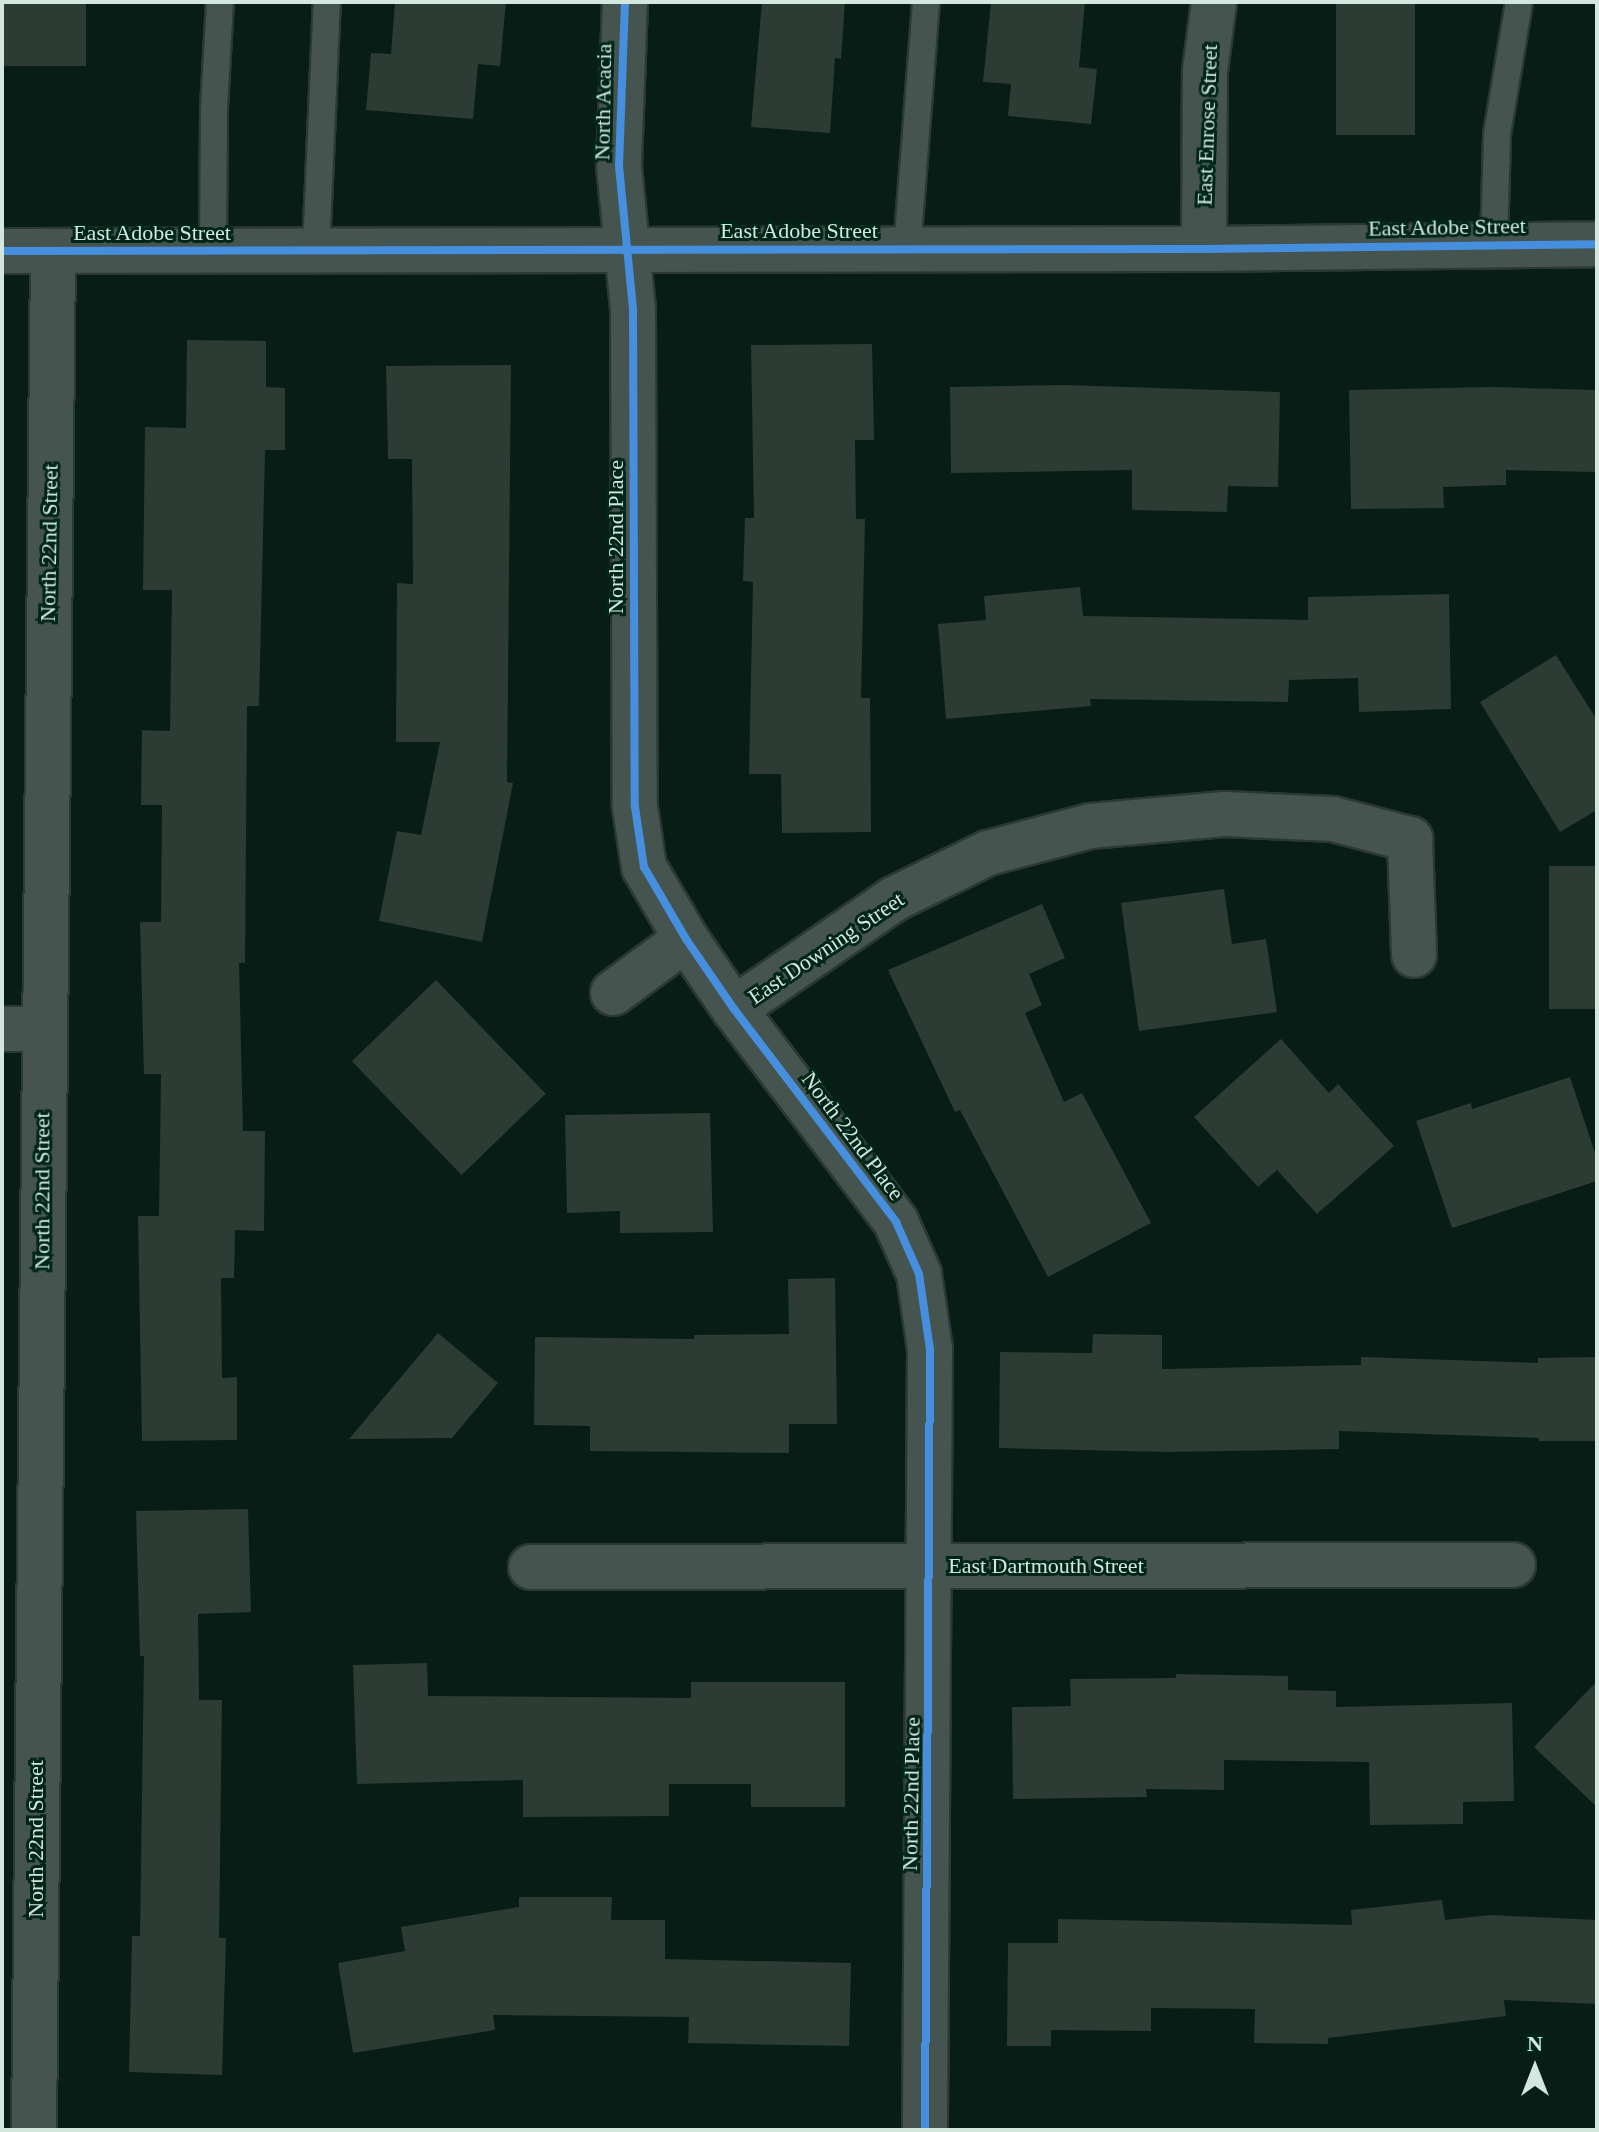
<!DOCTYPE html>
<html>
<head>
<meta charset="utf-8">
<style>
	body { margin:0 }
	#map { position:relative; width:1599px; height:2132px; overflow:hidden; background:#081d16; font-family:Georgia,serif }
	div>[style] { position:absolute }
	.building>* { inset:0; background:#2c3b33; transform-origin:0 0 }
	.roads { filter:drop-shadow(2px 0 #2b3833) drop-shadow(-2px 0 #2b3833) drop-shadow(0 2px #2b3833) drop-shadow(0 -2px #2b3833) }
	.service>* { height:26px; margin:-13px; padding:0 13px; transform-origin:13px; border-radius:13px; background:#46544f }
	.minor>* { height:44px; margin:-22px; padding:0 22px; transform-origin:22px; border-radius:22px; background:#46544f }
	.tertiary>* { height:44px; margin:-22px; padding:0 22px; transform-origin:22px; border-radius:22px; background:#46544f }
	.cycleway>* { height:8px; margin:-4px; padding:0 4px; transform-origin:4px; border-radius:4px; background:#468fdf }
	span { translate:-50% -50%; white-space:nowrap; text-align:center; line-height:1.15; -webkit-text-stroke:6px #002519; paint-order:stroke }
	.street-label { font-size:22px; color:#d3e7de }
	.frame { position:absolute; inset:0; border:4px solid #d3e7de; pointer-events:none }
	.north { position:absolute; left:1495px; top:2028px; width:80px; height:80px; -webkit-text-stroke:6px #002519; paint-order:stroke; rotate:0deg; font-size:22px; font-weight:700; line-height:32px; text-align:center; color:#d3e7de }
	.north::after { content:''; display:block; margin:auto; width:28px; height:36px; background:#d3e7de; clip-path:polygon(50% 0,100% 100%,50% 72%,0 100%) }
</style>
</head>
<body>
<div id="map">
	<div class="building">
		<div style="left:2px;top:2px;width:84px;height:64px"></div>
		<div style="clip-path:polygon(395px 2px,506px 2px,500px 66px,478px 64px,473px 119px,366px 110px,371px 53px,391px 54px)"></div>
		<div style="clip-path:polygon(762px 2px,845px 2px,841px 59px,835px 58px,830px 133px,751px 127px)"></div>
		<div style="clip-path:polygon(991px 2px,1085px 2px,1079px 67px,1097px 69px,1091px 124px,1008px 116px,1011px 84px,983px 82px)"></div>
		<div style="left:1336px;top:2px;width:79px;height:133px"></div>
		<div style="clip-path:polygon(187px 340px,266px 341px,266px 387px,285px 388px,285px 450px,265px 450px,259px 706px,247px 706px,245px 963px,239px 963px,243px 1131px,265px 1131px,264px 1231px,235px 1230px,234px 1278px,221px 1278px,222px 1378px,237px 1377px,237px 1440px,142px 1441px,138px 1216px,159px 1216px,161px 1074px,144px 1074px,140px 922px,161px 922px,162px 805px,141px 805px,142px 730px,170px 731px,172px 590px,143px 590px,145px 427px,186px 428px)"></div>
		<div style="clip-path:polygon(872px 344px,874px 440px,855px 440px,856px 519px,865px 519px,861px 698px,870px 698px,871px 832px,782px 833px,781px 774px,749px 774px,753px 582px,743px 581px,745px 518px,754px 518px,751px 345px)"></div>
		<div style="clip-path:polygon(511px 365px,507px 782px,513px 783px,482px 942px,379px 921px,397px 831px,421px 835px,440px 742px,396px 742px,397px 583px,413px 584px,412px 459px,388px 459px,386px 366px)"></div>
		<div style="clip-path:polygon(1066px 385px,1280px 392px,1278px 487px,1228px 486px,1227px 512px,1132px 510px,1132px 470px,951px 473px,950px 387px)"></div>
		<div style="clip-path:polygon(1492px 387px,1597px 390px,1597px 472px,1506px 470px,1506px 485px,1443px 487px,1444px 508px,1351px 509px,1349px 390px)"></div>
		<div style="clip-path:polygon(1080px 587px,1083px 616px,1308px 620px,1308px 597px,1449px 594px,1451px 709px,1359px 712px,1358px 678px,1289px 680px,1288px 702px,1090px 699px,1091px 706px,946px 719px,938px 624px,986px 620px,984px 596px)"></div>
		<div style="clip-path:polygon(1556px 655px,1597px 720px,1597px 810px,1560px 832px,1480px 702px)"></div>
		<div style="left:1549px;top:866px;width:48px;height:143px"></div>
		<div style="clip-path:polygon(1224px 889px,1232px 944px,1266px 939px,1277px 1012px,1139px 1031px,1121px 903px)"></div>
		<div style="clip-path:polygon(1042px 904px,1065px 958px,1029px 974px,1042px 1005px,1025px 1013px,1064px 1102px,1082px 1093px,1151px 1223px,1048px 1277px,960px 1110px,955px 1112px,888px 970px)"></div>
		<div style="left:436px;top:980px;width:158px;height:117px;rotate:46deg"></div>
		<div style="clip-path:polygon(1281px 1039px,1329px 1093px,1338px 1084px,1394px 1146px,1317px 1214px,1277px 1170px,1258px 1187px,1194px 1117px)"></div>
		<div style="clip-path:polygon(1570px 1077px,1597px 1159px,1597px 1181px,1452px 1228px,1416px 1121px,1471px 1103px,1472px 1109px)"></div>
		<div style="clip-path:polygon(710px 1113px,713px 1232px,620px 1233px,620px 1211px,567px 1213px,565px 1115px)"></div>
		<div style="clip-path:polygon(835px 1278px,837px 1424px,789px 1424px,789px 1453px,590px 1451px,590px 1426px,534px 1425px,535px 1337px,694px 1339px,694px 1335px,789px 1334px,788px 1279px)"></div>
		<div style="clip-path:polygon(438px 1333px,498px 1383px,452px 1438px,349px 1439px)"></div>
		<div style="clip-path:polygon(1093px 1334px,1162px 1335px,1162px 1369px,1361px 1365px,1361px 1357px,1538px 1363px,1538px 1358px,1597px 1357px,1597px 1441px,1539px 1441px,1539px 1438px,1339px 1431px,1339px 1449px,1168px 1452px,999px 1448px,1000px 1352px,1092px 1353px)"></div>
		<div style="clip-path:polygon(248px 1509px,251px 1612px,198px 1614px,199px 1700px,222px 1700px,219px 1938px,226px 1938px,222px 2075px,129px 2072px,132px 1936px,140px 1936px,144px 1656px,140px 1656px,136px 1511px)"></div>
		<div style="clip-path:polygon(427px 1663px,428px 1696px,691px 1698px,691px 1682px,845px 1682px,845px 1807px,751px 1807px,751px 1784px,669px 1784px,669px 1816px,523px 1817px,523px 1780px,357px 1784px,353px 1665px)"></div>
		<div style="clip-path:polygon(1176px 1674px,1288px 1676px,1288px 1690px,1336px 1691px,1336px 1707px,1512px 1703px,1514px 1801px,1463px 1802px,1463px 1824px,1370px 1825px,1369px 1762px,1224px 1760px,1224px 1790px,1146px 1789px,1147px 1797px,1013px 1799px,1012px 1707px,1071px 1706px,1070px 1679px,1176px 1678px)"></div>
		<div style="clip-path:polygon(1597px 1681px,1597px 1807px,1534px 1747px)"></div>
		<div style="clip-path:polygon(519px 1897px,612px 1897px,611px 1920px,665px 1920px,665px 1959px,851px 1963px,849px 2046px,688px 2043px,689px 2017px,493px 2015px,495px 2030px,353px 2053px,338px 1963px,405px 1951px,401px 1927px,519px 1907px)"></div>
		<div style="clip-path:polygon(1442px 1900px,1445px 1920px,1490px 1915px,1597px 1920px,1597px 2004px,1504px 2000px,1506px 2016px,1328px 2038px,1328px 2044px,1254px 2043px,1255px 2009px,1151px 2008px,1151px 2031px,1051px 2030px,1051px 2046px,1007px 2046px,1008px 1943px,1058px 1943px,1058px 1919px,1352px 1925px,1351px 1910px)"></div>
	</div>
	<div class="roads">
		<div class="service">
			<div style="left:1494px;top:244px;width:110px;rotate:-88.4deg"></div>
			<div style="left:1497px;top:134px;width:134px;rotate:-80.5deg"></div>
			<div style="left:907px;top:249px;width:248px;rotate:-85.6deg"></div>
			<div style="left:316px;top:250px;width:248px;rotate:-87.5deg"></div>
			<div style="left:213px;top:252px;width:144px;rotate:-89.6deg"></div>
			<div style="left:214px;top:108px;width:106px;rotate:-86.8deg"></div>
		</div>
		<div class="minor">
			<div style="left:625px;top:2px;width:164px;rotate:92.1deg"></div>
			<div style="left:619px;top:166px;width:145px;rotate:84.4deg"></div>
			<div style="left:633px;top:310px;width:497px;rotate:89.8deg"></div>
			<div style="left:635px;top:807px;width:61px;rotate:81.5deg"></div>
			<div style="left:644px;top:867px;width:83px;rotate:59.7deg"></div>
			<div style="left:686px;top:939px;width:85px;rotate:55.6deg"></div>
			<div style="left:734px;top:1009px;width:268px;rotate:52.7deg"></div>
			<div style="left:896px;top:1222px;width:57px;rotate:66.1deg"></div>
			<div style="left:919px;top:1274px;width:76px;rotate:81.7deg"></div>
			<div style="left:930px;top:1349px;width:781px;rotate:90.37deg"></div>
			<div style="left:1204px;top:249px;width:178px;rotate:-89.7deg"></div>
			<div style="left:1205px;top:71px;width:70px;rotate:-82.6deg"></div>
			<div style="left:613px;top:993px;width:91px;rotate:-36.5deg"></div>
			<div style="left:734px;top:1009px;width:194px;rotate:-34.5deg"></div>
			<div style="left:894px;top:899px;width:105px;rotate:-26.1deg"></div>
			<div style="left:988px;top:853px;width:106px;rotate:-14.8deg"></div>
			<div style="left:1090px;top:826px;width:135px;rotate:-5.1deg"></div>
			<div style="left:1224px;top:814px;width:109px;rotate:2.6deg"></div>
			<div style="left:1333px;top:819px;width:80px;rotate:14.6deg"></div>
			<div style="left:1410px;top:839px;width:116px;rotate:88deg"></div>
			<div style="left:2px;top:1029px;width:41px"></div>
			<div style="left:531px;top:1567px;width:982px;rotate:-0.12deg"></div>
			<div style="left:34px;top:2130px;width:1879px;rotate:-89.42deg"></div>
		</div>
		<div class="tertiary">
			<div style="left:2px;top:251px;width:1202px;rotate:-0.1deg"></div>
			<div style="left:1204px;top:249px;width:393px;rotate:-0.7deg"></div>
		</div>
	</div>
	<div class="cycleway">
		<div style="left:625px;top:2px;width:164px;rotate:92.1deg"></div>
		<div style="left:619px;top:166px;width:145px;rotate:84.4deg"></div>
		<div style="left:633px;top:310px;width:497px;rotate:89.8deg"></div>
		<div style="left:635px;top:807px;width:61px;rotate:81.5deg"></div>
		<div style="left:644px;top:867px;width:83px;rotate:59.7deg"></div>
		<div style="left:686px;top:939px;width:85px;rotate:55.6deg"></div>
		<div style="left:734px;top:1009px;width:268px;rotate:52.7deg"></div>
		<div style="left:896px;top:1222px;width:57px;rotate:66.1deg"></div>
		<div style="left:919px;top:1274px;width:76px;rotate:81.7deg"></div>
		<div style="left:930px;top:1349px;width:781px;rotate:90.37deg"></div>
		<div style="left:2px;top:251px;width:1202px;rotate:-0.1deg"></div>
		<div style="left:1204px;top:249px;width:393px;rotate:-0.7deg"></div>
	</div>
	<div class="street-label">
		<span style="left:603px;top:102px;rotate:-89deg">North Acacia</span>
		<span style="left:1207px;top:125px;rotate:-88deg">East Enrose Street</span>
		<span style="left:1447px;top:227px;rotate:-1deg">East Adobe Street</span>
		<span style="left:799px;top:231px">East Adobe Street</span>
		<span style="left:152px;top:233px">East Adobe Street</span>
		<span style="left:616px;top:537px;rotate:-90deg">North 22nd Place</span>
		<span style="left:49px;top:543px;rotate:-89deg">North 22nd Street</span>
		<span style="left:826px;top:948px;rotate:-34deg">East Downing Street</span>
		<span style="left:853px;top:1136px;rotate:53deg">North 22nd Place</span>
		<span style="left:42px;top:1191px;rotate:-90deg">North 22nd Street</span>
		<span style="left:1046px;top:1566px">East Dartmouth Street</span>
		<span style="left:911px;top:1794px;rotate:-89deg">North 22nd Place</span>
		<span style="left:36px;top:1839px;rotate:-90deg">North 22nd Street</span>
	</div>
	<div class="frame"></div>
	<div class="north">N</div>
</div>
</body>
</html>
